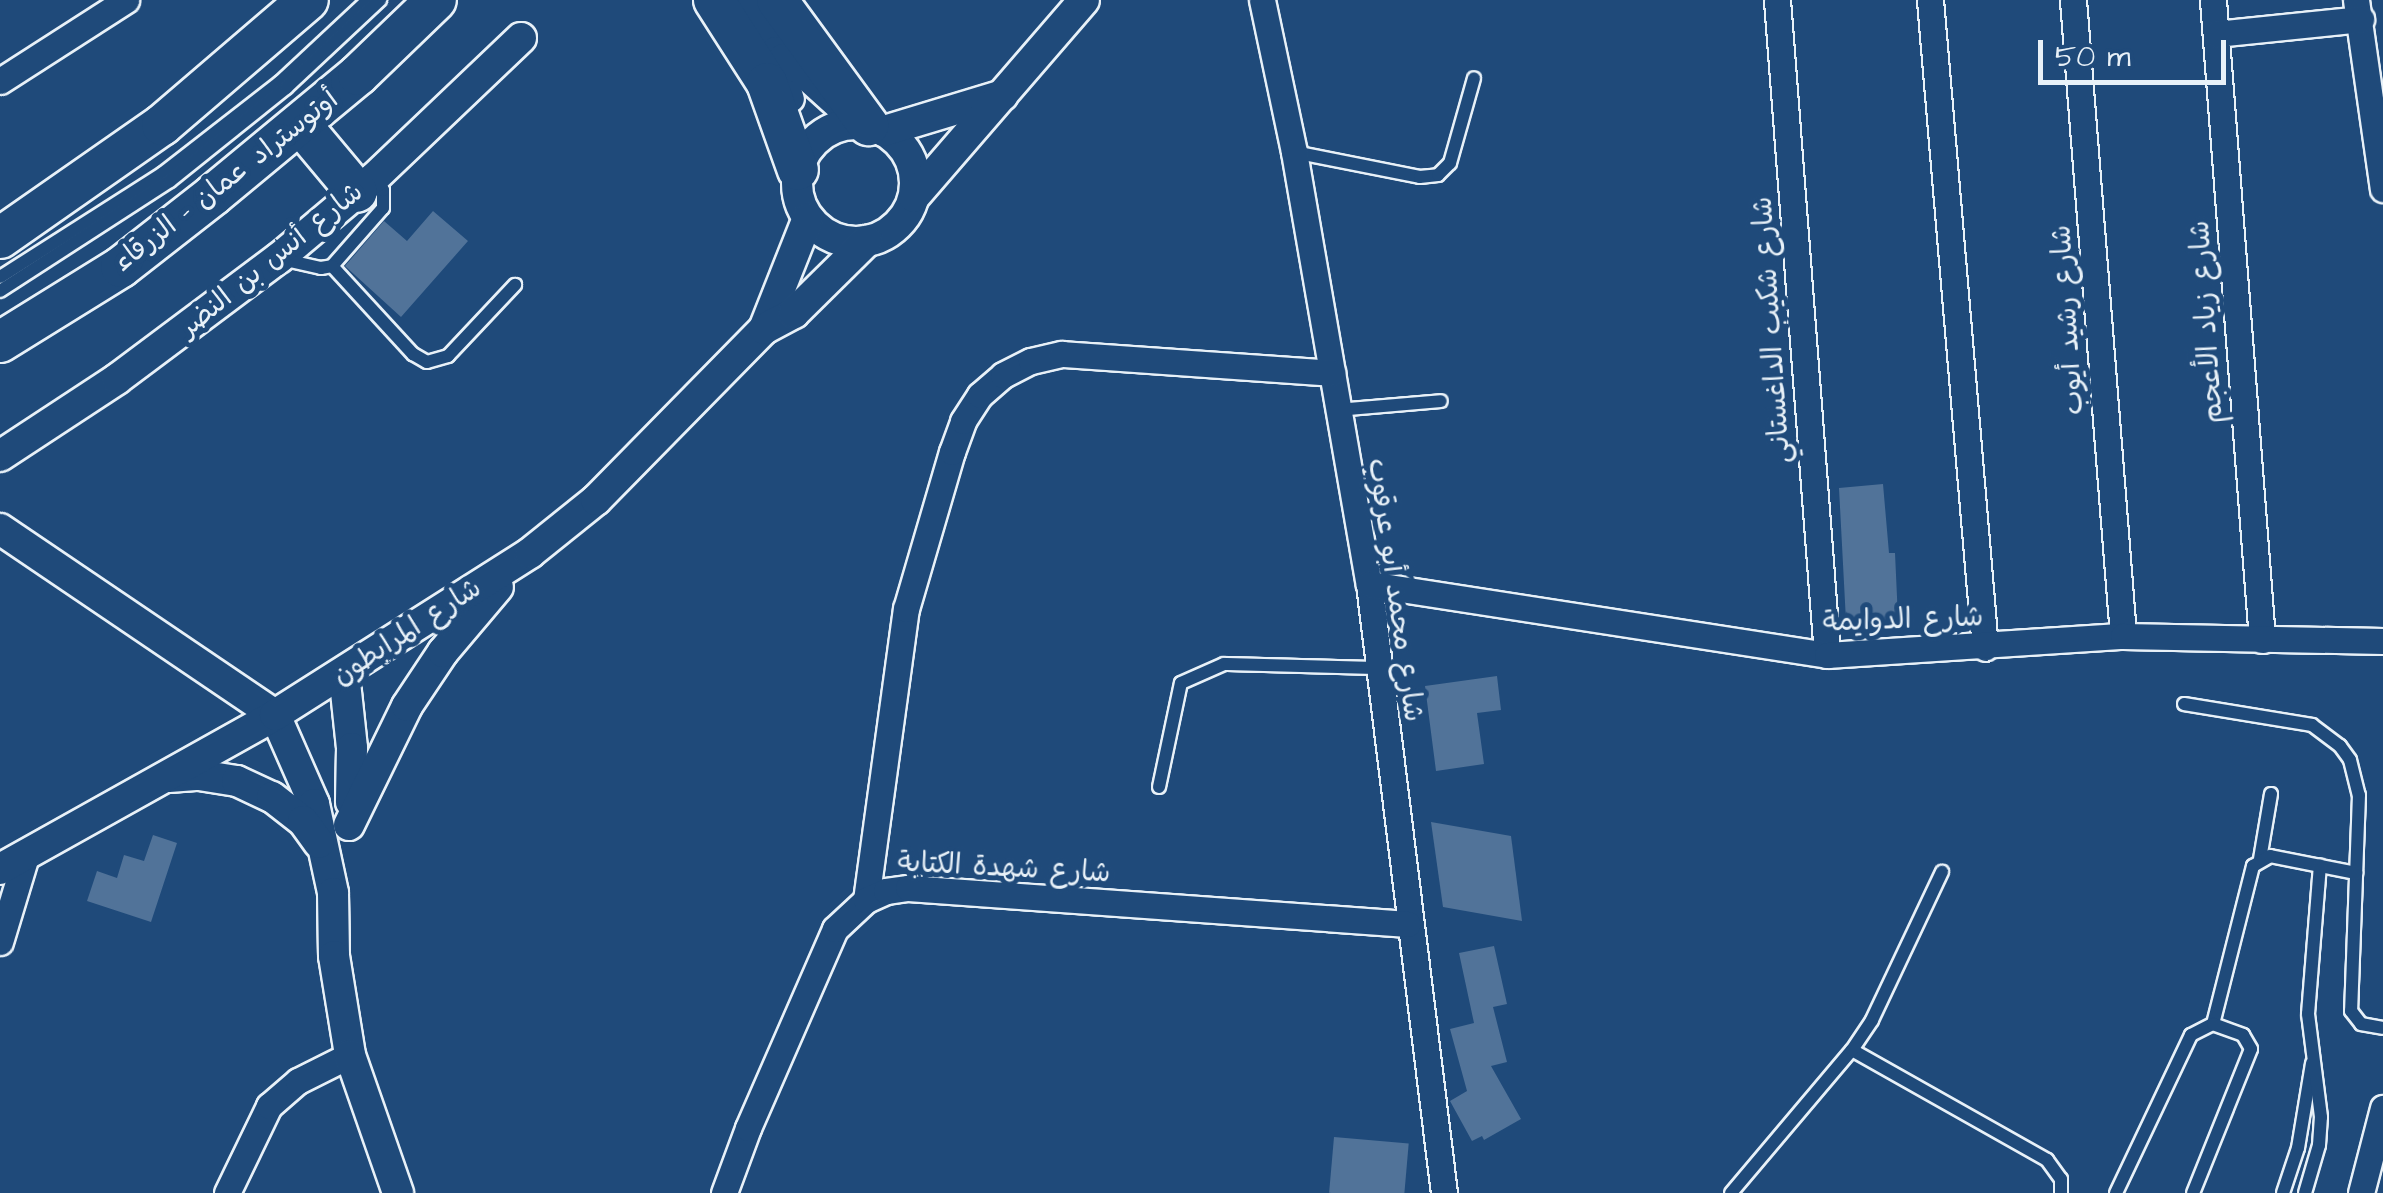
<!DOCTYPE html>
<html>
<head>
<meta charset="utf-8">
<style>
	body { margin:0 }
	#map { position:relative; width:2383px; height:1193px; overflow:hidden; background:#1f4a7a; font-family:"Architects Daughter","Playpen Sans Arabic",sans-serif }
	div>[style] { position:absolute }
	.building>* { inset:0; background:#517399; transform-origin:0 0 }
	.roads { filter:drop-shadow(2px 0 #e8f1f8) drop-shadow(-2px 0 #e8f1f8) drop-shadow(0 2px #e8f1f8) drop-shadow(0 -2px #e8f1f8) }
	.service>* { height:12px; margin:-6px; padding:0 6px; transform-origin:6px; border-radius:6px; background:#1f4a7a }
	.minor>* { height:25px; margin:-12.5px; padding:0 12.5px; transform-origin:12.5px; border-radius:12.5px; background:#1f4a7a }
	.tertiary>* { height:30px; margin:-15px; padding:0 15px; transform-origin:15px; border-radius:15px; background:#1f4a7a }
	.tertiary>.ring { margin:-15px; padding:0; box-sizing:content-box; background:none; border:30px solid #1f4a7a; border-radius:50% }
	.trunk>* { height:40px; margin:-20px; padding:0 20px; transform-origin:20px; border-radius:20px; background:#1f4a7a }
	span { translate:-50% -50%; white-space:nowrap; text-align:center; line-height:1.15; -webkit-text-stroke:10px #1f4a7a; paint-order:stroke }
	.street-label { font-size:28px; color:#e8f1f8 }
	.scale { position:absolute; left:2038px; top:40px; width:188px; height:45px; box-sizing:border-box; border:5px solid #e8f1f8; border-top:0; padding-left:12px; font-size:30px; line-height:35px; white-space:nowrap; color:#e8f1f8; -webkit-text-stroke:8px #1f4a7a; paint-order:stroke }
</style>
</head>
<body>
<div id="map">
	<div class="building">
		<div style="clip-path:polygon(433px 211px,468px 241px,401px 317px,345px 266px,384px 221px,407px 241px)"></div>
		<div style="clip-path:polygon(1883px 484px,1889px 553px,1895px 553px,1898px 619px,1846px 621px,1839px 488px)"></div>
		<div style="clip-path:polygon(1497px 676px,1501px 710px,1477px 713px,1484px 764px,1436px 771px,1425px 686px)"></div>
		<div style="clip-path:polygon(1431px 822px,1511px 836px,1522px 921px,1443px 907px)"></div>
		<div style="clip-path:polygon(153px 835px,177px 843px,151px 922px,87px 901px,97px 871px,117px 878px,124px 855px,144px 861px)"></div>
		<div style="clip-path:polygon(1494px 946px,1507px 1004px,1493px 1007px,1507px 1062px,1491px 1066px,1521px 1119px,1484px 1140px,1482px 1136px,1472px 1141px,1450px 1101px,1467px 1091px,1450px 1029px,1474px 1023px,1459px 953px)"></div>
		<div style="left:1334px;top:1137px;width:75px;height:56px;rotate:5deg"></div>
	</div>
	<div class="roads">
		<div class="service">
			<div style="left:1294px;top:152px;width:128px;rotate:11.2deg"></div>
			<div style="left:1420px;top:177px;width:18px;rotate:-6deg"></div>
			<div style="left:1438px;top:175px;width:17px;rotate:-45deg"></div>
			<div style="left:1450px;top:163px;width:88px;rotate:-74.2deg"></div>
			<div style="left:281px;top:259px;width:41px;rotate:12.7deg"></div>
			<div style="left:321px;top:268px;width:11px;rotate:-10deg"></div>
			<div style="left:332px;top:266px;width:77px;rotate:-48.7deg"></div>
			<div style="left:383px;top:208px;width:18px;rotate:-90deg"></div>
			<div style="left:383px;top:190px;width:12px;rotate:-125deg"></div>
			<div style="left:332px;top:266px;width:120px;rotate:47.4deg"></div>
			<div style="left:413px;top:354px;width:16px;rotate:30deg"></div>
			<div style="left:427px;top:362px;width:22px;rotate:-16deg"></div>
			<div style="left:448px;top:356px;width:98px;rotate:-46.7deg"></div>
			<div style="left:0;top:277px;width:193px;rotate:-32.5deg"></div>
			<div style="left:163px;top:173px;width:148px;rotate:-37.9deg"></div>
			<div style="left:280px;top:82px;width:120px;rotate:-43deg"></div>
			<div style="left:0;top:291px;width:202px;rotate:-32.9deg"></div>
			<div style="left:170px;top:181px;width:149px;rotate:-38.7deg"></div>
			<div style="left:286px;top:88px;width:129px;rotate:-43.1deg"></div>
			<div style="left:1337px;top:410px;width:104px;rotate:-4.9deg"></div>
			<div style="left:2184px;top:704px;width:130px;rotate:9.3deg"></div>
			<div style="left:2312px;top:725px;width:35px;rotate:37deg"></div>
			<div style="left:2340px;top:746px;width:17px;rotate:54deg"></div>
			<div style="left:2350px;top:760px;width:36px;rotate:76deg"></div>
			<div style="left:2359px;top:795px;width:216px;rotate:92.1deg"></div>
			<div style="left:2351px;top:1011px;width:16px;rotate:52deg"></div>
			<div style="left:2361px;top:1024px;width:22px;rotate:10deg"></div>
			<div style="left:1159px;top:787px;width:106px;rotate:-78.1deg"></div>
			<div style="left:1181px;top:683px;width:47px;rotate:-23.8deg"></div>
			<div style="left:1224px;top:664px;width:154px;rotate:1.5deg"></div>
			<div style="left:2260px;top:859px;width:66px;rotate:-80.4deg"></div>
			<div style="left:2213px;top:1024px;width:163px;rotate:-75.8deg"></div>
			<div style="left:2253px;top:866px;width:20px;rotate:-30deg"></div>
			<div style="left:2270px;top:856px;width:88px;rotate:11.2deg"></div>
			<div style="left:1852px;top:1050px;width:224px;rotate:29.4deg"></div>
			<div style="left:2047px;top:1160px;width:24px;rotate:54deg"></div>
			<div style="left:2061px;top:1179px;width:14px;rotate:90deg"></div>
			<div style="left:1731px;top:1193px;width:187px;rotate:-49.8deg"></div>
			<div style="left:1852px;top:1050px;width:36px;rotate:-56deg"></div>
			<div style="left:1872px;top:1020px;width:164px;rotate:-64.7deg"></div>
			<div style="left:2116px;top:1193px;width:175px;rotate:-64.6deg"></div>
			<div style="left:2191px;top:1035px;width:25px;rotate:-27deg"></div>
			<div style="left:2213px;top:1024px;width:32px;rotate:20deg"></div>
			<div style="left:2243px;top:1035px;width:16px;rotate:60deg"></div>
			<div style="left:2251px;top:1049px;width:155px;rotate:111.9deg"></div>
			<div style="left:2283px;top:1193px;width:47px;rotate:-71.6deg"></div>
			<div style="left:2298px;top:1148px;width:86px;rotate:-80.6deg"></div>
			<div style="left:2305px;top:1193px;width:50px;rotate:-73.7deg"></div>
			<div style="left:2319px;top:1145px;width:28px;rotate:-86deg"></div>
			<div style="left:2321px;top:1117px;width:104px;rotate:-97.2deg"></div>
			<div style="left:2308px;top:1014px;width:149px;rotate:-85.4deg"></div>
		</div>
		<div class="minor">
			<div style="left:745px;top:0;width:57px;rotate:58.5deg"></div>
			<div style="left:775px;top:49px;width:52px;rotate:72.3deg"></div>
			<div style="left:1262px;top:0;width:155px;rotate:78.1deg"></div>
			<div style="left:1294px;top:152px;width:438px;rotate:80.2deg"></div>
			<div style="left:1369px;top:584px;width:614px;rotate:82.98deg"></div>
			<div style="left:1777px;top:0;width:657px;rotate:85.63deg"></div>
			<div style="left:1930px;top:0;width:650px;rotate:85.15deg"></div>
			<div style="left:2073px;top:0;width:638px;rotate:85.5deg"></div>
			<div style="left:2213px;top:0;width:642px;rotate:85.62deg"></div>
			<div style="left:2356px;top:0;width:191px;rotate:81.9deg"></div>
			<div style="left:2216px;top:34px;width:146px;rotate:-5.9deg"></div>
			<div style="left:782px;top:56px;width:85px;rotate:42.1deg"></div>
			<div style="left:0;top:81px;width:150px;rotate:-32.7deg"></div>
			<div style="left:1369px;top:584px;width:463px;rotate:8.8deg"></div>
			<div style="left:1827px;top:655px;width:297px;rotate:-3.7deg"></div>
			<div style="left:2123px;top:636px;width:260px;rotate:1.1deg"></div>
			<div style="left:866px;top:900px;width:294px;rotate:-82.2deg"></div>
			<div style="left:906px;top:609px;width:164px;rotate:-73.7deg"></div>
			<div style="left:952px;top:452px;width:33px;rotate:-70deg"></div>
			<div style="left:963px;top:421px;width:31px;rotate:-57deg"></div>
			<div style="left:980px;top:395px;width:30px;rotate:-41deg"></div>
			<div style="left:1003px;top:375px;width:31px;rotate:-27deg"></div>
			<div style="left:1031px;top:361px;width:32px;rotate:-13deg"></div>
			<div style="left:1062px;top:354px;width:271px;rotate:4deg"></div>
			<div style="left:0;top:942px;width:90px;rotate:-73.2deg"></div>
			<div style="left:227px;top:1193px;width:97px;rotate:-64.2deg"></div>
			<div style="left:269px;top:1106px;width:38px;rotate:-41deg"></div>
			<div style="left:298px;top:1081px;width:58px;rotate:-26.6deg"></div>
			<div style="left:724px;top:1193px;width:69px;rotate:-69.7deg"></div>
			<div style="left:748px;top:1128px;width:217px;rotate:-66.4deg"></div>
			<div style="left:835px;top:929px;width:42px;rotate:-43.1deg"></div>
			<div style="left:866px;top:900px;width:22px;rotate:-24deg"></div>
			<div style="left:886px;top:891px;width:22px;rotate:-8deg"></div>
			<div style="left:908px;top:888px;width:501px;rotate:4.12deg"></div>
			<div style="left:2361px;top:1193px;width:88px;rotate:-75.5deg"></div>
		</div>
		<div class="tertiary">
			<div class="ring" style="left:797px;top:124px;width:88px;height:88px"></div>
			<div style="left:884px;top:131px;width:124px;rotate:-16.8deg"></div>
			<div style="left:914px;top:197px;width:260px;rotate:-49.2deg"></div>
			<div style="left:764px;top:329px;width:119px;rotate:-68.4deg"></div>
			<div style="left:0;top:456px;width:140px;rotate:-33.3deg"></div>
			<div style="left:117px;top:379px;width:202px;rotate:-36.8deg"></div>
			<div style="left:279px;top:258px;width:124px;rotate:-40.1deg"></div>
			<div style="left:374px;top:178px;width:203px;rotate:-43.6deg"></div>
			<div style="left:0;top:529px;width:332px;rotate:34.1deg"></div>
			<div style="left:275px;top:715px;width:97px;rotate:66.3deg"></div>
			<div style="left:314px;top:804px;width:91px;rotate:77.9deg"></div>
			<div style="left:333px;top:893px;width:63px;rotate:89.1deg"></div>
			<div style="left:334px;top:956px;width:100px;rotate:80.8deg"></div>
			<div style="left:350px;top:1055px;width:146px;rotate:70.8deg"></div>
			<div style="left:344px;top:673px;width:75px;rotate:83.9deg"></div>
			<div style="left:352px;top:748px;width:54px;rotate:91.1deg"></div>
			<div style="left:169px;top:777px;width:30px;rotate:-4deg"></div>
			<div style="left:199px;top:775px;width:38px;rotate:9deg"></div>
			<div style="left:237px;top:781px;width:38px;rotate:25deg"></div>
			<div style="left:272px;top:797px;width:39px;rotate:38deg"></div>
			<div style="left:303px;top:821px;width:27px;rotate:54deg"></div>
			<div style="left:349px;top:825px;width:132px;rotate:-64deg"></div>
			<div style="left:407px;top:706px;width:65px;rotate:-56.3deg"></div>
			<div style="left:443px;top:652px;width:85px;rotate:-49.8deg"></div>
			<div style="left:0;top:869px;width:315px;rotate:-29.2deg"></div>
			<div style="left:275px;top:715px;width:302px;rotate:-32.4deg"></div>
			<div style="left:530px;top:553px;width:85px;rotate:-38.8deg"></div>
			<div style="left:596px;top:500px;width:240px;rotate:-45.5deg"></div>
			<div style="left:764px;top:329px;width:34px;rotate:-28deg"></div>
			<div style="left:794px;top:313px;width:103px;rotate:-44.6deg"></div>
		</div>
		<div class="trunk">
			<div style="left:714px;top:0;width:98px;rotate:57.4deg"></div>
			<div style="left:767px;top:83px;width:92px;rotate:70.4deg"></div>
			<div style="left:777px;top:0;width:155px;rotate:53.9deg"></div>
			<div style="left:301px;top:125px;width:87px;rotate:50.1deg"></div>
			<div style="left:0;top:238px;width:198px;rotate:-34.9deg"></div>
			<div style="left:162px;top:125px;width:192px;rotate:-40.6deg"></div>
			<div style="left:0;top:342px;width:142px;rotate:-31.8deg"></div>
			<div style="left:121px;top:267px;width:117px;rotate:-38deg"></div>
			<div style="left:213px;top:195px;width:188px;rotate:-39.6deg"></div>
			<div style="left:358px;top:75px;width:108px;rotate:-43.9deg"></div>
		</div>
	</div>
	<div class="street-label">
		<span style="left:226px;top:181px;rotate:-38deg">أوتوستراد عمان - الزرقاء</span>
		<span style="left:271px;top:260px;rotate:-39deg">شارع أنس بن النضر</span>
		<span style="left:2068px;top:320px;rotate:-94deg">شارع رشيد أيوب</span>
		<span style="left:2207px;top:322px;rotate:-94deg">شارع زياد الأعجم</span>
		<span style="left:1772px;top:330px;rotate:-94deg">شارع شكيب الداغستاني</span>
		<span style="left:1395px;top:590px;rotate:82deg">شارع محمد أبو عرقوب</span>
		<span style="left:1903px;top:620px;rotate:-2deg">شارع الدوايمة</span>
		<span style="left:407px;top:632px;rotate:-33deg">شارع المرابطون</span>
		<span style="left:1004px;top:868px;rotate:3deg">شارع شهدة الكتابة</span>
	</div>
	<div class="scale">50 m</div>
</div>
</body>
</html>
